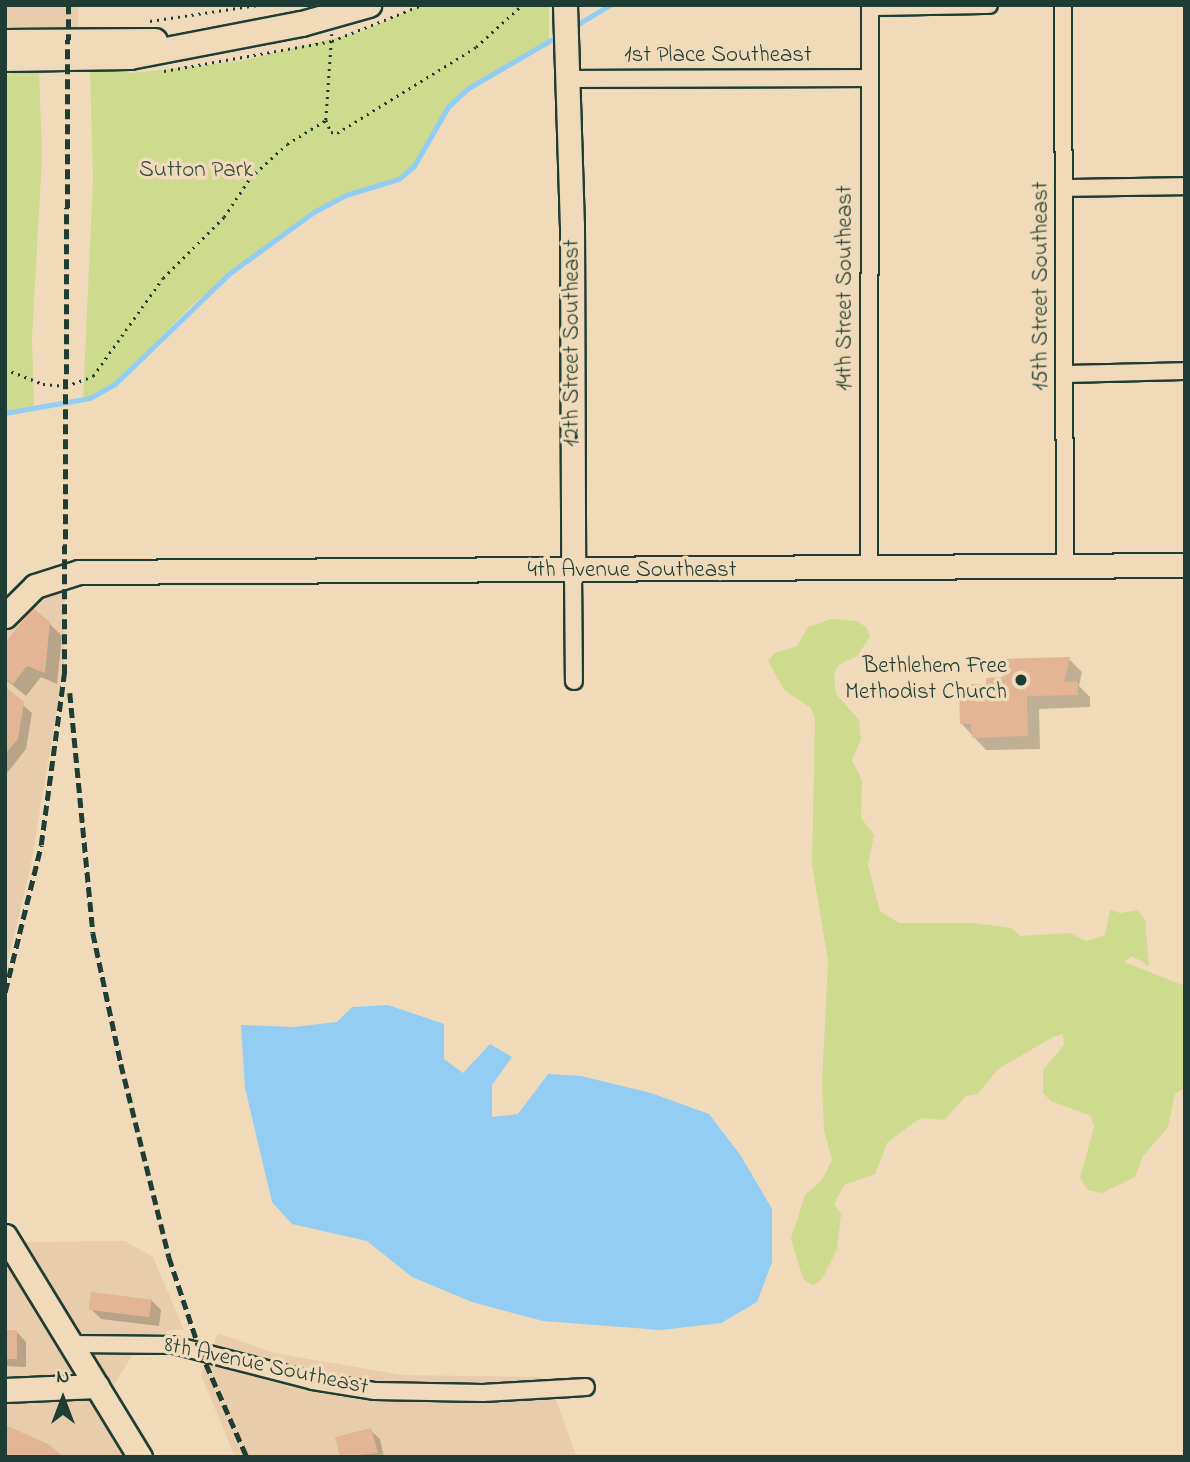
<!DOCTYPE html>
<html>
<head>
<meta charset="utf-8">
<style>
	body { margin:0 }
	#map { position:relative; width:1190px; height:1462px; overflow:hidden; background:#efdbb9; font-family:"Indie Flower",sans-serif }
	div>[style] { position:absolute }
	.built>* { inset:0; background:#e7cdac; transform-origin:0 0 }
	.green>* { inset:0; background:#ceda8d }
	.water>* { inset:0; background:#93cdf3 }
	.shadow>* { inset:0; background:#0003 }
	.stream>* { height:4.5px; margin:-2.25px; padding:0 2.25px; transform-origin:2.25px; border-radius:2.25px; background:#93cdf3 }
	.building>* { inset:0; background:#e3b594; transform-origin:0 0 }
	.path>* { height:2.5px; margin-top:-1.25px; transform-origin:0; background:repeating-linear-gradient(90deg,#1f3d34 0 2px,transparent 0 7px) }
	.roads { filter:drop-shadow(2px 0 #1f3d34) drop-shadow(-2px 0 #1f3d34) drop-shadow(0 2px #1f3d34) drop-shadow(0 -2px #1f3d34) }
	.street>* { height:16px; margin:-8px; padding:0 8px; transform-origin:8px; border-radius:8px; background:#efdbb9 }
	.secondary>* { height:23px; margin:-11.5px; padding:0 11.5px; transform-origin:11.5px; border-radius:11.5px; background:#efdbb9 }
	.primary>* { height:24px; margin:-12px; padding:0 12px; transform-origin:12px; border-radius:12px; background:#efdbb9 }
	.rail>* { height:4.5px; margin-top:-2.25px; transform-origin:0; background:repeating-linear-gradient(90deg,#1f3d34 0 10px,transparent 0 15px) }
	.dots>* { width:19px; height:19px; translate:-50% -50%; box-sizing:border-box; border:4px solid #efdbb9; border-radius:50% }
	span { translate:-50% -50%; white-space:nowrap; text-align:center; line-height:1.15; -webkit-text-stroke:7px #efdbb9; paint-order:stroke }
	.street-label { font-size:23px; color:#1f3d34 }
	.park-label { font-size:23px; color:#304d3d }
	.poi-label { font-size:23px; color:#1f3d34 }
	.right { translate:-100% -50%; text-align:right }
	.frame { position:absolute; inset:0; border:7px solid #1f3d34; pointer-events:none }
	.north { position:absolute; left:28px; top:1364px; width:70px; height:70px; -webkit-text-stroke:5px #efdbb9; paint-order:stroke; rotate:0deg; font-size:19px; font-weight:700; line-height:28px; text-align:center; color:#1f3d34 }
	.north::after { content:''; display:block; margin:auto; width:24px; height:32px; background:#1f3d34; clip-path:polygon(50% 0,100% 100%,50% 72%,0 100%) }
</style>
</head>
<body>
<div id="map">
	<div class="built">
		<div style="left:5px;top:5px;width:73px;height:28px"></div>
		<div style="clip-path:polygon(65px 585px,64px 667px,30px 870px,5px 972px,5px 633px,23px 611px)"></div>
		<div style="clip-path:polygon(125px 1241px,153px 1257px,184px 1330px,170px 1330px,131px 1357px,100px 1408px,127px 1457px,5px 1457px,5px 1242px)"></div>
		<div style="clip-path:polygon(218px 1333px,274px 1353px,402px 1375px,540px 1377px,555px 1397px,577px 1457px,235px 1457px,201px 1375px)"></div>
	</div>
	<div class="green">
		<div style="clip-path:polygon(422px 5px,549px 5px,549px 42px,467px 89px,448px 107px,414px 166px,399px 179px,346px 195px,314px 212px,193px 304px,117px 382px,83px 400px,93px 181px,90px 69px,133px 73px,241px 61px,360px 32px)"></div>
		<div style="clip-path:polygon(39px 67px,42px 156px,32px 338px,34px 411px,9px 414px,5px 413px,5px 75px)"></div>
		<div style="clip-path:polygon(831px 619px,856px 621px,866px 627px,870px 637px,857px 656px,838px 665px,834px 675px,836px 694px,859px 720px,861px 740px,852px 760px,862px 780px,861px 818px,874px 835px,868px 865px,880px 911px,899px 923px,973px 923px,1011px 928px,1020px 936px,1069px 933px,1087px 941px,1105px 935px,1110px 910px,1120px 913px,1138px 910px,1145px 920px,1149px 966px,1132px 956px,1124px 962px,1185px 986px,1185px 1087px,1175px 1094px,1168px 1127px,1143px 1156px,1135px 1177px,1102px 1193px,1088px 1190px,1080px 1178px,1094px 1127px,1091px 1116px,1051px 1101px,1043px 1093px,1043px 1070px,1064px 1045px,1063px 1034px,1053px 1037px,998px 1069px,978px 1094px,966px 1096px,944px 1120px,923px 1118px,913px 1123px,887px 1143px,875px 1174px,844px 1185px,834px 1204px,841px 1214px,837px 1249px,822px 1279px,813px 1285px,803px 1279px,791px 1238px,805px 1195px,822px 1180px,832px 1160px,824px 1130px,822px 1085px,828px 961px,812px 864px,815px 718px,811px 708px,784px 690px,768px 661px,775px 653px,797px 646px,808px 627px)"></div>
	</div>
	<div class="water">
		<div style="clip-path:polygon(388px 1005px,444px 1024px,444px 1059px,463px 1073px,490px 1044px,512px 1057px,492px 1085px,492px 1117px,518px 1114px,548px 1074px,581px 1076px,651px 1093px,709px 1114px,741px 1156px,772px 1209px,772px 1262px,757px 1302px,721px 1323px,661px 1330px,543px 1321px,472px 1302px,412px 1277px,367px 1241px,292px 1224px,272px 1202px,245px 1088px,241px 1025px,294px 1027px,337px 1022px,352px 1007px)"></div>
	</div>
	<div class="shadow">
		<div style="clip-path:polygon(49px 623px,62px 636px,57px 684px,41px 677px,26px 696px,5px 679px,5px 645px)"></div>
		<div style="clip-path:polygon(1069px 659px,1082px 672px,1079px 686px,1090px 697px,1090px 707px,1039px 709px,1040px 749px,986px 750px,961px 723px,988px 685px)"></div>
		<div style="clip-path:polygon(5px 690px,32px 713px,26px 749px,7px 773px)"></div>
		<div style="clip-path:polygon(151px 1300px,161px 1310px,159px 1326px,101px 1319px,91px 1309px)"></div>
		<div style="clip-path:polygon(5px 1331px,17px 1332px,26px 1342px,26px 1367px,5px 1366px)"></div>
		<div style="clip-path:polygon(370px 1430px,380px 1439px,384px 1457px,342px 1457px)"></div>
	</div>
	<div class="stream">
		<div style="left:575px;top:26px;width:41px;rotate:-31deg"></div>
		<div style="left:5px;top:413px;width:86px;rotate:-10deg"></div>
		<div style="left:90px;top:398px;width:29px;rotate:-29deg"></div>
		<div style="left:115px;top:384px;width:160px;rotate:-44deg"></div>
		<div style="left:230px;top:273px;width:104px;rotate:-36deg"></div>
		<div style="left:314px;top:212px;width:36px;rotate:-28deg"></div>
		<div style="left:346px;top:195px;width:55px;rotate:-16.8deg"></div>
		<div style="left:399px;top:179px;width:20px;rotate:-41deg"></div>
		<div style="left:414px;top:166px;width:68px;rotate:-60deg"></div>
		<div style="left:448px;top:107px;width:26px;rotate:-43deg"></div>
		<div style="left:467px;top:89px;width:105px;rotate:-30.2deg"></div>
	</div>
	<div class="building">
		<div style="clip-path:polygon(33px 608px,50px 622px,45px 673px,27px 666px,13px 684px,5px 678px,5px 643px)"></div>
		<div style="clip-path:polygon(1070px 657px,1064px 682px,1078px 682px,1078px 695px,1027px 696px,1028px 736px,972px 738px,971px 724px,960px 724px,959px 684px,986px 684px,986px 678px,1003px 677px,1003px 659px)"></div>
		<div style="clip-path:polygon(5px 687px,24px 702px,18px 739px,5px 754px)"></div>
		<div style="left:91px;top:1292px;width:61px;height:18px;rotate:7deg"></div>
		<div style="left:5px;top:1330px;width:12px;height:29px"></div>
		<div style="clip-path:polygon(5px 1425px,48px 1444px,64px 1457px,5px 1457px)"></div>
		<div style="clip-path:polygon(371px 1428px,378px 1453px,340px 1457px,335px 1437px)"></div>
	</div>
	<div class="path">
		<div style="left:150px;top:21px;width:109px;rotate:-8.4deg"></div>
		<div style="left:332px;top:34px;width:86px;rotate:94deg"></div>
		<div style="left:326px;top:120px;width:13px;rotate:67deg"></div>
		<div style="left:331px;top:132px;width:6px;rotate:9deg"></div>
		<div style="left:337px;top:133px;width:163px;rotate:-31.7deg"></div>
		<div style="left:476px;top:47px;width:62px;rotate:-42.4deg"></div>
		<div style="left:164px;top:71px;width:171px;rotate:-10.1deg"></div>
		<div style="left:332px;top:41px;width:97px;rotate:-21.8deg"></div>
		<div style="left:5px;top:369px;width:41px;rotate:21.5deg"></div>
		<div style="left:43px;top:384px;width:23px;rotate:5deg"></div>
		<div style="left:66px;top:386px;width:29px;rotate:-20deg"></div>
		<div style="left:93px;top:376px;width:120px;rotate:-54.5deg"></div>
		<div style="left:163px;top:278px;width:86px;rotate:-45deg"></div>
		<div style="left:224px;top:217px;width:47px;rotate:-56.3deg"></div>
		<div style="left:250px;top:178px;width:50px;rotate:-42.6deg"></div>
		<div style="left:287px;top:144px;width:46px;rotate:-31.6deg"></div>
	</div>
	<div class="roads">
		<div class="street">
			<div style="left:1063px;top:5px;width:562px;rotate:89.8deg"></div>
			<div style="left:870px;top:7px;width:119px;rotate:-1deg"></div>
			<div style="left:568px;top:79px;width:301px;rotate:-0.2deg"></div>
			<div style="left:1064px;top:188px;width:121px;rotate:-0.9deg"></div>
			<div style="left:1065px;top:374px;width:120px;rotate:-1.4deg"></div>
			<div style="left:869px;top:570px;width:565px;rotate:-89.9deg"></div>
			<div style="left:573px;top:572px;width:109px;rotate:89.5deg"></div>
			<div style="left:73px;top:1344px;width:101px;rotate:0.6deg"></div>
			<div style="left:174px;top:1345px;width:144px;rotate:14.5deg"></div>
			<div style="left:313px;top:1381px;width:63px;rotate:9.2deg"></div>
			<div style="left:375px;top:1391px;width:108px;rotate:1.1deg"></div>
			<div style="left:483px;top:1393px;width:103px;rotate:-3.3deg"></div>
		</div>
		<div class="secondary">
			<div style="left:565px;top:5px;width:220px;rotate:88.2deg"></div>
			<div style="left:572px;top:225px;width:347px;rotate:89.8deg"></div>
			<div style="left:5px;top:616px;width:42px;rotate:-45deg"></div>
			<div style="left:35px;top:586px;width:46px;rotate:-17.7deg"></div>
			<div style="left:79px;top:572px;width:1106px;rotate:-0.36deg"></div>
			<div style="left:5px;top:1236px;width:259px;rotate:58.6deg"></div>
			<div style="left:5px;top:1390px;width:92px;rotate:-2.5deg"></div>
		</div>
		<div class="primary">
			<div style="left:5px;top:42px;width:150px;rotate:-0.4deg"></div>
			<div style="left:5px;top:59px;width:125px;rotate:-0.9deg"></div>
			<div style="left:130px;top:57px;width:175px;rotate:-10.9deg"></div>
			<div style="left:302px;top:24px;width:70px;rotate:-15.8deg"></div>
		</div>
	</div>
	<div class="rail">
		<div style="left:70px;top:693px;width:241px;rotate:84.5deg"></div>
		<div style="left:93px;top:933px;width:134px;rotate:77.9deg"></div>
		<div style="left:121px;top:1064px;width:199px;rotate:76deg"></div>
		<div style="left:169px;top:1257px;width:98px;rotate:71.6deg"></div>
		<div style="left:200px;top:1350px;width:117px;rotate:66.3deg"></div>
		<div style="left:5px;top:992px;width:151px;rotate:-76.2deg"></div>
		<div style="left:41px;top:845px;width:173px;rotate:-82.3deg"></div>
		<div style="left:64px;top:674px;width:669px;rotate:-89.66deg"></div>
	</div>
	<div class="dots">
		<div style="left:1021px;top:680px;background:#1f3d34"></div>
	</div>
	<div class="street-label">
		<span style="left:718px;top:56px">1st Place Southeast</span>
		<span style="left:1042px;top:286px;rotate:-90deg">15th Street Southeast</span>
		<span style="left:846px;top:288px;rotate:-90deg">14th Street Southeast</span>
		<span style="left:573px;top:343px;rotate:-90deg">12th Street Southeast</span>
		<span style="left:632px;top:571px">4th Avenue Southeast</span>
		<span style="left:266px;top:1367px;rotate:12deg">8th Avenue Southeast</span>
	</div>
	<div class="park-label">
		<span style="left:196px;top:171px">Sutton Park</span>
	</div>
	<div class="poi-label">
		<span class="right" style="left:1007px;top:680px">Bethlehem Free<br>Methodist Church</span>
	</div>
	<div class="frame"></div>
	<div class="north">N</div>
</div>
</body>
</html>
